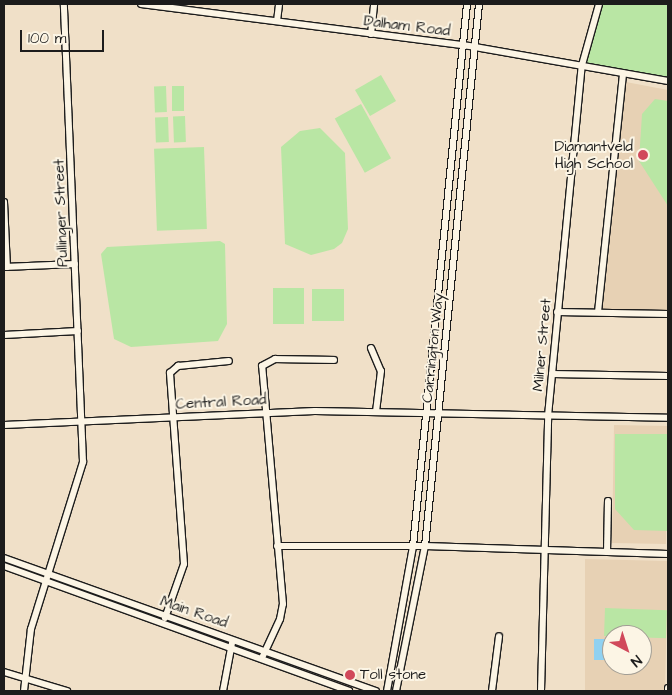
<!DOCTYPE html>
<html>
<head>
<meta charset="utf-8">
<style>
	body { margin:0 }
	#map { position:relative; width:672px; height:695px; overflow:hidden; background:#f0e0c8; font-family:"Architects Daughter",sans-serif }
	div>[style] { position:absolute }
	.built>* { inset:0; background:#e7d1b4; transform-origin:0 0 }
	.green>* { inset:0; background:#b9e6a4; transform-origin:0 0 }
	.water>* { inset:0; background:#90d1f1; transform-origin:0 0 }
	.roads { filter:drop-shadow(1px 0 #1c1c1c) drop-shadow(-1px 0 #1c1c1c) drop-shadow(0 1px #1c1c1c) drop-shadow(0 -1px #1c1c1c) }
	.minor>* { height:6px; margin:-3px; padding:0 3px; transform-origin:3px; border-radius:3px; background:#fcf5e5 }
	.dots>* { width:14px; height:14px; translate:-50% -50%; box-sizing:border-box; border:2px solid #fcf5e5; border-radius:50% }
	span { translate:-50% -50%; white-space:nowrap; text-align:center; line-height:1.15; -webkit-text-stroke:4px #fcf5e5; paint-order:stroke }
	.street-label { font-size:15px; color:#1c1c1c }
	.poi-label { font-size:15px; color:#1c1c1c }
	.right { translate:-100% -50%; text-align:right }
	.left { translate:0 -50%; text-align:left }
	.frame { position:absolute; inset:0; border:5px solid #1c1c1c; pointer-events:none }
	.north { position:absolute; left:602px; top:625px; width:50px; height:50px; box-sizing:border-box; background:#fcf5e5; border:1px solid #a29e95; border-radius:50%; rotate:140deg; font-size:14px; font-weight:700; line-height:20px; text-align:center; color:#1c1c1c }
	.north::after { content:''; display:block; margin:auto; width:18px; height:22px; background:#d1495b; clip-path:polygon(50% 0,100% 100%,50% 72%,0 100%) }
	.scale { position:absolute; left:20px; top:30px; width:84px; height:22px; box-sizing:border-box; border:2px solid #1c1c1c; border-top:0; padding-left:6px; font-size:15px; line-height:18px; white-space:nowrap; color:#1c1c1c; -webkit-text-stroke:4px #fcf5e5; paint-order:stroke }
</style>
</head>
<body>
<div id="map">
	<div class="built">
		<div style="clip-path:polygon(626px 82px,668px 90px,668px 312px,602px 311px)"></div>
		<div style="left:614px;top:425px;width:54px;height:118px;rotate:1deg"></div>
		<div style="clip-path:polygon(evenodd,585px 559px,668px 561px,665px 691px,585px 691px,585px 559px,612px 635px,642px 635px,642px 665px,612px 665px,612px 635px)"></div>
	</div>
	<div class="green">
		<div style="clip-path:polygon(599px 4px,668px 4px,668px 80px,582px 65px)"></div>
		<div style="left:381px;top:75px;width:30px;height:30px;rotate:60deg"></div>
		<div style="left:166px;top:86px;width:26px;height:12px;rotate:88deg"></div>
		<div style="left:172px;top:86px;width:12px;height:25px"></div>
		<div style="clip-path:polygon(655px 99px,668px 101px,668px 206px,639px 161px,642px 114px)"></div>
		<div style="left:361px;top:104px;width:62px;height:30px;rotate:61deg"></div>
		<div style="left:185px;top:116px;width:26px;height:12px;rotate:88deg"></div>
		<div style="left:168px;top:117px;width:25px;height:13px;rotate:88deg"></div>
		<div style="clip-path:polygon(320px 128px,345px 153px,348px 229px,342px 243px,334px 249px,311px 255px,285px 244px,281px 147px,300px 131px)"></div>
		<div style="left:204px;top:147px;width:82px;height:50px;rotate:88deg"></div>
		<div style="clip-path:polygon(220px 241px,225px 244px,227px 324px,218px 341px,131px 347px,114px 339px,101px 254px,107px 247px)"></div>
		<div style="left:304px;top:288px;width:36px;height:31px;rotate:90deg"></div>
		<div style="left:312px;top:289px;width:32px;height:32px"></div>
		<div style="clip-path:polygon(615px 434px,668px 434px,668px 531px,634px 530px,615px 509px)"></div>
		<div style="left:605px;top:608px;width:62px;height:28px;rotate:2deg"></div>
	</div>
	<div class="water">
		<div style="left:594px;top:639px;width:13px;height:21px"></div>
	</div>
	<div class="roads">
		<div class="minor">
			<div style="left:141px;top:4px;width:337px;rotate:7.3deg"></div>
			<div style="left:475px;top:47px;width:196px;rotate:10deg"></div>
			<div style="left:277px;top:21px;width:17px;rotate:-83deg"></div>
			<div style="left:371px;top:34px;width:30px;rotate:-84deg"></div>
			<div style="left:4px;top:202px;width:65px;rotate:87.4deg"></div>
			<div style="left:4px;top:267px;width:71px;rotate:-2.4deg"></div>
			<div style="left:557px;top:312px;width:111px;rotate:1deg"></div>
			<div style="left:598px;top:312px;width:240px;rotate:-84deg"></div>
			<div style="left:4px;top:335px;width:74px;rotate:-3.1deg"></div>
			<div style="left:371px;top:348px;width:25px;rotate:67deg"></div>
			<div style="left:381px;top:371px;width:41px;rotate:97deg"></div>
			<div style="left:552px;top:374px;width:116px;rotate:1deg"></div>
			<div style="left:4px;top:425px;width:311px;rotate:-2.6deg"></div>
			<div style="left:315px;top:411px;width:353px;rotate:1.1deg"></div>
			<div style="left:277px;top:546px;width:148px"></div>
			<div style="left:425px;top:546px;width:243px;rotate:1.9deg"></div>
			<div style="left:607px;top:552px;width:51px;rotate:-88.9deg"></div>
			<div style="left:4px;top:558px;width:395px;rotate:19.7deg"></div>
			<div style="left:4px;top:566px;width:367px;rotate:19.9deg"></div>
			<div style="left:165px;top:618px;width:57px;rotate:-70.6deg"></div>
			<div style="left:184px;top:564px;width:192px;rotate:-94.2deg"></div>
			<div style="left:170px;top:373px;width:11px;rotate:-41deg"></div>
			<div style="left:178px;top:366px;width:51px;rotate:-5.6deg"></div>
			<div style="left:262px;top:658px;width:43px;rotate:-65.2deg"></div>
			<div style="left:280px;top:619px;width:15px;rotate:-79deg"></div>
			<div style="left:283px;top:604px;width:239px;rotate:-95deg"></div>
			<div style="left:262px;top:366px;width:15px;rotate:-28deg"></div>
			<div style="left:275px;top:359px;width:59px;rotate:1deg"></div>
			<div style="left:4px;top:672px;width:66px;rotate:16.8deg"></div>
			<div style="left:24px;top:691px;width:62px;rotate:-83.6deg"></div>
			<div style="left:31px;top:629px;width:175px;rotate:-72.7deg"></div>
			<div style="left:83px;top:462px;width:458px;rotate:-92.4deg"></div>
			<div style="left:223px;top:691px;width:49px;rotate:-79.4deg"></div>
			<div style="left:387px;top:691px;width:147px;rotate:-79.8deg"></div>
			<div style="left:413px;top:546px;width:545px;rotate:-84.31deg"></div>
			<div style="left:396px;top:691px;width:148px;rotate:-78.7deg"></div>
			<div style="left:425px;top:546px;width:545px;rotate:-84.31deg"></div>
			<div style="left:492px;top:691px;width:55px;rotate:-82.7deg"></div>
			<div style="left:541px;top:691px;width:275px;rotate:-88.5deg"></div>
			<div style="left:548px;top:416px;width:353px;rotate:-84.5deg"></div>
			<div style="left:582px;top:65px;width:63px;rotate:-74.4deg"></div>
			<div style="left:668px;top:691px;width:3px;rotate:-90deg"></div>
		</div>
	</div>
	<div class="dots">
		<div style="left:643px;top:155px;background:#d1495b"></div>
		<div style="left:350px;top:675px;background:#d1495b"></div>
	</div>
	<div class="street-label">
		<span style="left:407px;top:26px;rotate:7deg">Dalham Road</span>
		<span style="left:61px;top:213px;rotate:-92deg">Pullinger Street</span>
		<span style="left:542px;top:345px;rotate:-85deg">Milner Street</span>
		<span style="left:433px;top:348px;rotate:-84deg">Carrington Way</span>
		<span style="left:221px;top:402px;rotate:-3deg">Central Road</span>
		<span style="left:194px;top:612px;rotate:19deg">Main Road</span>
	</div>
	<div class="poi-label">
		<span class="right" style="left:633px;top:155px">Diamantveld<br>High School</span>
		<span class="left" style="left:360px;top:675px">Toll stone</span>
	</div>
	<div class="frame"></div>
	<div class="north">N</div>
	<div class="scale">100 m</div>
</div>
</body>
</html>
